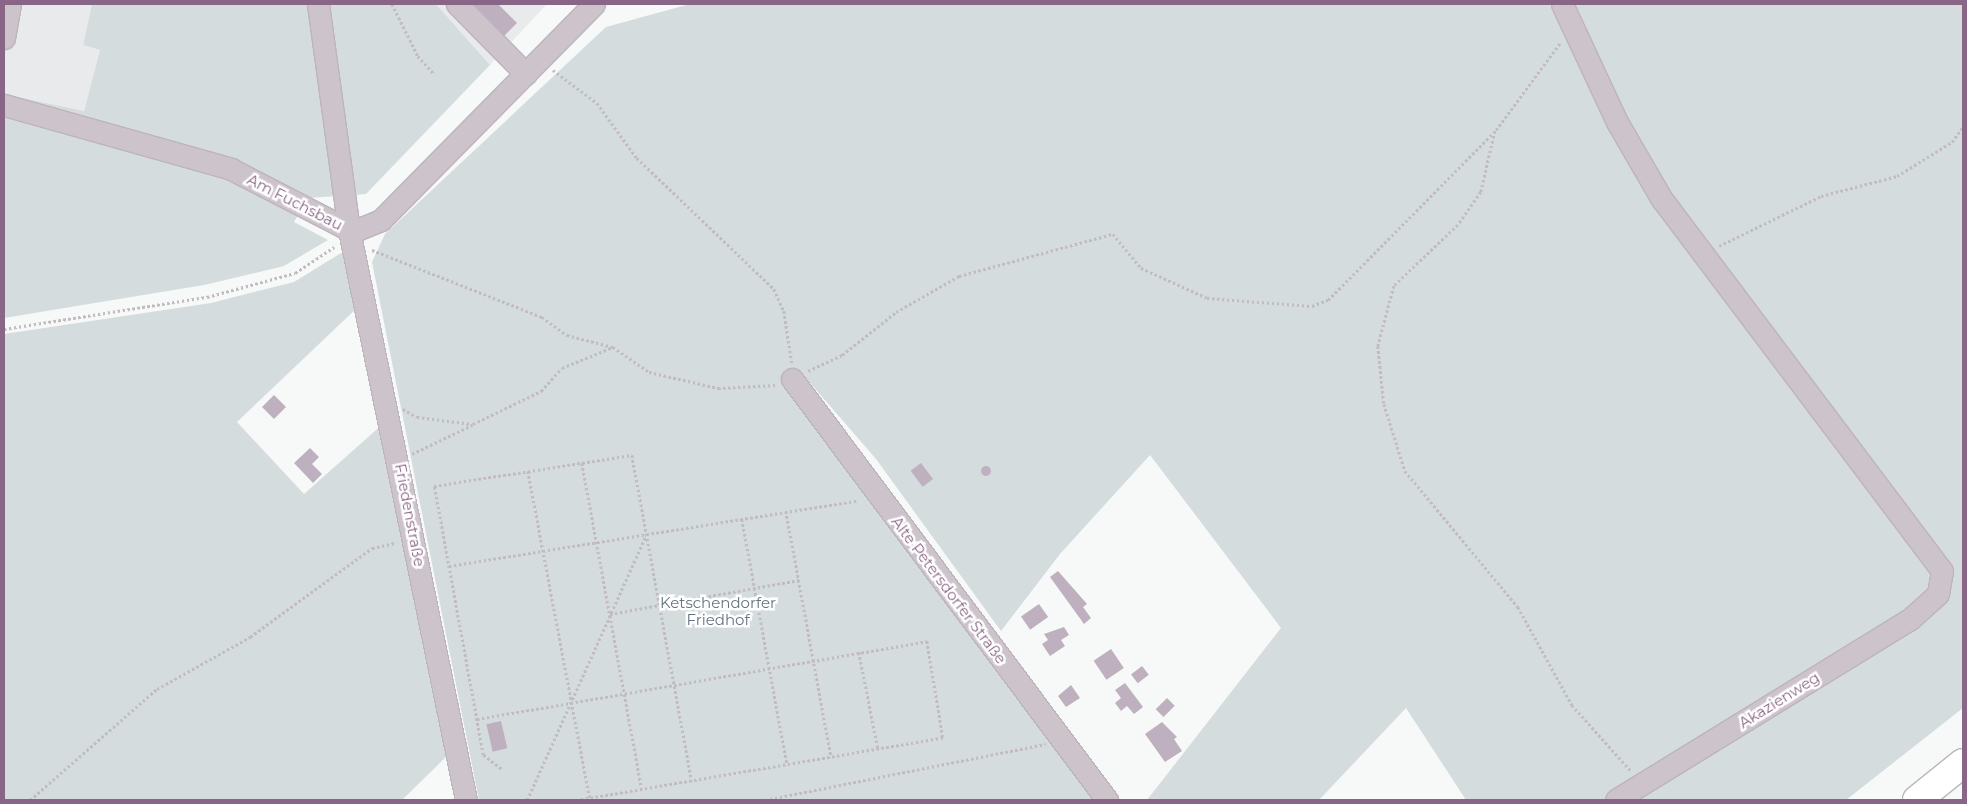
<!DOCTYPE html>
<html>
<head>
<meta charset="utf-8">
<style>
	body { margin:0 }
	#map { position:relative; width:1967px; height:804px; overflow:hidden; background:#f6f9f8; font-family:Montserrat,sans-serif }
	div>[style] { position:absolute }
	.built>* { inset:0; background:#e9eaeb }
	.green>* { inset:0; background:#d5dcde }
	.building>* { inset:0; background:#beb0bf; transform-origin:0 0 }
	.round { border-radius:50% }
	.path>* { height:2.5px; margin-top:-1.25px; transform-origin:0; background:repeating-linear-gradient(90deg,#c2bbc1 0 2.5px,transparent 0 5px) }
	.roads { filter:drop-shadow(1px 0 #bdb4bc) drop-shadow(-1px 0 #bdb4bc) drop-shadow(0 1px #bdb4bc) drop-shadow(0 -1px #bdb4bc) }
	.minor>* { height:21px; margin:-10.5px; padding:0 10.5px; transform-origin:10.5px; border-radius:10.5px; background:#ccc3cb }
	.highway>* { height:28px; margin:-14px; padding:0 14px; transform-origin:14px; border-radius:14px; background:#fff }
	span { translate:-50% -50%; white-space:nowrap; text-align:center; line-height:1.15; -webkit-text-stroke:5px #fff; paint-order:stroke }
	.street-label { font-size:15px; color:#896587 }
	.park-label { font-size:15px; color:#657480 }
	.frame { position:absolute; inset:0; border:5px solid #896587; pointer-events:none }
</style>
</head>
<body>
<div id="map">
	<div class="built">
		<div style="clip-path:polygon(4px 4px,92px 4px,83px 45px,100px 50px,84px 111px,4px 94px)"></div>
		<div style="clip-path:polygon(436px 4px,547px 4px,490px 65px)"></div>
	</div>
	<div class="green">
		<div style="clip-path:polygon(92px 4px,436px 4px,490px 65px,366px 194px,308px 198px,294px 222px,328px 240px,284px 266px,204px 285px,4px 318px,4px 94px,84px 111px,100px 50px,83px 45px)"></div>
		<div style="clip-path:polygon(690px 4px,1963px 4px,1963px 708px,1846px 800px,1466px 800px,1406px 708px,1319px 800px,1147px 800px,1281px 628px,1150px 455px,1060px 554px,1001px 631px,876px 459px,798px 369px,806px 406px,1094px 800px,479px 800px,372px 262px,385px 234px,606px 27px)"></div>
		<div style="clip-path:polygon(341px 253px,348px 260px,359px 306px,237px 422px,304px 494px,384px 423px,449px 754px,402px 800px,4px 800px,4px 334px,211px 303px,294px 282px)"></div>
	</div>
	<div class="building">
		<div style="clip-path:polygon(467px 4px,498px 4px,517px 23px,501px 39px)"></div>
		<div style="left:274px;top:395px;width:17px;height:17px;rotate:45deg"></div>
		<div style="clip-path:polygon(310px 448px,319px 457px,312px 464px,322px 474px,313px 483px,294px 463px)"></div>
		<div style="left:921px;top:463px;width:20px;height:13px;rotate:53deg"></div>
		<div class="round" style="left:981px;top:466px;width:10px;height:10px"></div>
		<div style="clip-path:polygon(1058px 571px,1087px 604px,1083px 607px,1091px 618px,1084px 624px,1050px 577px)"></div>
		<div style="left:1039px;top:604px;width:16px;height:22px;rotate:55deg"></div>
		<div style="clip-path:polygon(1064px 627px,1069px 635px,1061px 640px,1065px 646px,1050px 656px,1042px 644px,1048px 640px,1044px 634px)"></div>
		<div style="left:1111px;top:649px;width:23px;height:21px;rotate:56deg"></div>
		<div style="left:1142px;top:666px;width:11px;height:14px;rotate:52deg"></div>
		<div style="clip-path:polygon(1125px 683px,1143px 707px,1134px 714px,1127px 706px,1121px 711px,1115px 703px,1121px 698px,1115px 690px)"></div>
		<div style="clip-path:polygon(1071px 685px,1080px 698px,1066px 707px,1058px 696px)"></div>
		<div style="left:1167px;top:698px;width:11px;height:16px;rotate:45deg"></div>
		<div style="left:501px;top:721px;width:28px;height:15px;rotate:77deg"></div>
		<div style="clip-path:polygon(1162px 722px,1177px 737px,1174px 739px,1182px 751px,1165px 762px,1145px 734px)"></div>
	</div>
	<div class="path">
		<div style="left:392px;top:4px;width:58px;rotate:63.4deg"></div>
		<div style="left:418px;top:56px;width:24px;rotate:48deg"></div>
		<div style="left:553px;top:70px;width:55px;rotate:36.9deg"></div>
		<div style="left:597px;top:103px;width:68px;rotate:54deg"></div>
		<div style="left:637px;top:158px;width:190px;rotate:43.7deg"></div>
		<div style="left:774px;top:289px;width:24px;rotate:66deg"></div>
		<div style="left:784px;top:311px;width:53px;rotate:81.3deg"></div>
		<div style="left:1495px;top:131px;width:63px;rotate:102.9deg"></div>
		<div style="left:1481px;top:192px;width:40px;rotate:124.9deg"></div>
		<div style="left:1458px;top:225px;width:88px;rotate:136.4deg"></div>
		<div style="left:1394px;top:286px;width:62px;rotate:104.9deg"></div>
		<div style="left:1378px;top:346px;width:58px;rotate:84.1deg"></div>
		<div style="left:1384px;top:404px;width:70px;rotate:72.6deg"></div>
		<div style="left:1405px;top:471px;width:177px;rotate:50.3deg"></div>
		<div style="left:1518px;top:607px;width:112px;rotate:61.1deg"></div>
		<div style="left:1572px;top:705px;width:89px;rotate:48.2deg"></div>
		<div style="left:1719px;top:246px;width:114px;rotate:-26.1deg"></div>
		<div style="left:1821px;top:196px;width:79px;rotate:-14.7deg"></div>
		<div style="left:1897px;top:176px;width:65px;rotate:-31.7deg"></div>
		<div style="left:1952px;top:142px;width:19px;rotate:-55deg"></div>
		<div style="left:372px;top:250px;width:183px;rotate:21.5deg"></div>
		<div style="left:542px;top:317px;width:31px;rotate:36deg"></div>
		<div style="left:567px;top:335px;width:48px;rotate:14.6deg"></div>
		<div style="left:613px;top:347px;width:44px;rotate:34.8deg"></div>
		<div style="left:649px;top:372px;width:71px;rotate:13.1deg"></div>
		<div style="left:718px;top:388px;width:58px;rotate:-3deg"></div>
		<div style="left:4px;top:329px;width:206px;rotate:-9deg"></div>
		<div style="left:207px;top:297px;width:91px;rotate:-15.3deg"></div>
		<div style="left:295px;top:273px;width:47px;rotate:-33.7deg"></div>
		<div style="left:808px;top:371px;width:38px;rotate:-25deg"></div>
		<div style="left:842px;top:355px;width:69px;rotate:-38.5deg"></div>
		<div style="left:896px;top:312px;width:73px;rotate:-29.7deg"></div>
		<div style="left:959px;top:276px;width:160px;rotate:-15.3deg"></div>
		<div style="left:1113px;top:234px;width:44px;rotate:50.5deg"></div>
		<div style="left:1141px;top:268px;width:72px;rotate:24.4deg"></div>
		<div style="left:1207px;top:298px;width:105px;rotate:4.4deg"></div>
		<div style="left:1312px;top:306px;width:17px;rotate:-21deg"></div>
		<div style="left:1328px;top:300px;width:239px;rotate:-45.3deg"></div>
		<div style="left:1496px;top:130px;width:108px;rotate:-53.7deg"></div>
		<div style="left:403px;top:409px;width:16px;rotate:30deg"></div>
		<div style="left:417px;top:417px;width:56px;rotate:7.1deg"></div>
		<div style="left:473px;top:424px;width:76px;rotate:-25.9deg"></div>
		<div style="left:541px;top:391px;width:31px;rotate:-48deg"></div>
		<div style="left:562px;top:368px;width:55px;rotate:-22.4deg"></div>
		<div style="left:412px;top:454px;width:67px;rotate:-25.8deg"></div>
		<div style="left:582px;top:463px;width:331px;rotate:79.6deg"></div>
		<div style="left:528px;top:471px;width:334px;rotate:79.3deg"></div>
		<div style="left:786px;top:511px;width:250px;rotate:79.6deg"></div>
		<div style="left:742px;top:519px;width:250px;rotate:79.6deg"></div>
		<div style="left:449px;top:566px;width:415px;rotate:-9.1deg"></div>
		<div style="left:610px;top:614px;width:192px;rotate:-10.2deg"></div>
		<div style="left:859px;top:652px;width:99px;rotate:78.9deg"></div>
		<div style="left:477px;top:719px;width:457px;rotate:-9.8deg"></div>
		<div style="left:927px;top:641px;width:98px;rotate:80.6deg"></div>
		<div style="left:943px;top:738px;width:368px;rotate:170.3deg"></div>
		<div style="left:501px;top:769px;width:23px;rotate:-142deg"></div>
		<div style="left:483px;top:755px;width:273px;rotate:-100.3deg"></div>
		<div style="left:434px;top:486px;width:200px;rotate:-8.9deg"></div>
		<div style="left:632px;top:455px;width:331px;rotate:79.6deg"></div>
		<div style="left:30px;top:800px;width:169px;rotate:-41.2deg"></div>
		<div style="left:157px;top:689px;width:107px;rotate:-29.2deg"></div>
		<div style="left:250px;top:637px;width:151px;rotate:-36.1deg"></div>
		<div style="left:372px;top:548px;width:25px;rotate:-12deg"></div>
		<div style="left:527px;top:800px;width:290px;rotate:-65.8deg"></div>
		<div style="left:765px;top:800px;width:286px;rotate:-11.3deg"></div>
	</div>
	<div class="roads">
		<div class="minor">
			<div style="left:318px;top:4px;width:228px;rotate:82.2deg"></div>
			<div style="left:349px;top:230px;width:582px;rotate:78.4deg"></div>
			<div style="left:457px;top:4px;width:98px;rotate:45.4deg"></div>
			<div style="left:1562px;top:4px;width:130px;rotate:65deg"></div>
			<div style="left:1617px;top:122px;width:88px;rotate:59.9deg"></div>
			<div style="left:1661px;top:198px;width:467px;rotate:53deg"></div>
			<div style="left:1942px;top:571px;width:23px;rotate:100deg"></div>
			<div style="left:1938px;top:594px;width:38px;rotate:138deg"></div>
			<div style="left:1910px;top:619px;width:345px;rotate:148.4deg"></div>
			<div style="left:4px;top:38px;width:35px;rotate:-80deg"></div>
			<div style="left:4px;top:105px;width:236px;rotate:15.7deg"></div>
			<div style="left:231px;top:169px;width:133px;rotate:27.3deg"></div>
			<div style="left:349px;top:230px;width:10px;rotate:-6deg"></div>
			<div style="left:359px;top:229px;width:24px;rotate:-22deg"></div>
			<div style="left:381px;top:220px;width:303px;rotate:-45.4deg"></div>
			<div style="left:792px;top:379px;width:526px;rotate:53.2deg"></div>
		</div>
		<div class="highway">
			<div style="left:1917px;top:800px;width:59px;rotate:-38.8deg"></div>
		</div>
	</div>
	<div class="street-label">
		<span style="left:295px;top:202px;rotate:27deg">Am Fuchsbau</span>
		<span style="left:410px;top:515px;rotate:79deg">Friedenstraße</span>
		<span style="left:949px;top:590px;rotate:53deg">Alte Petersdorfer Straße</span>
		<span style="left:1779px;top:700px;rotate:-32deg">Akazienweg</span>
	</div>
	<div class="park-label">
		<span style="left:718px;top:611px">Ketschendorfer<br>Friedhof</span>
	</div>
	<div class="frame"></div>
</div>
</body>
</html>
